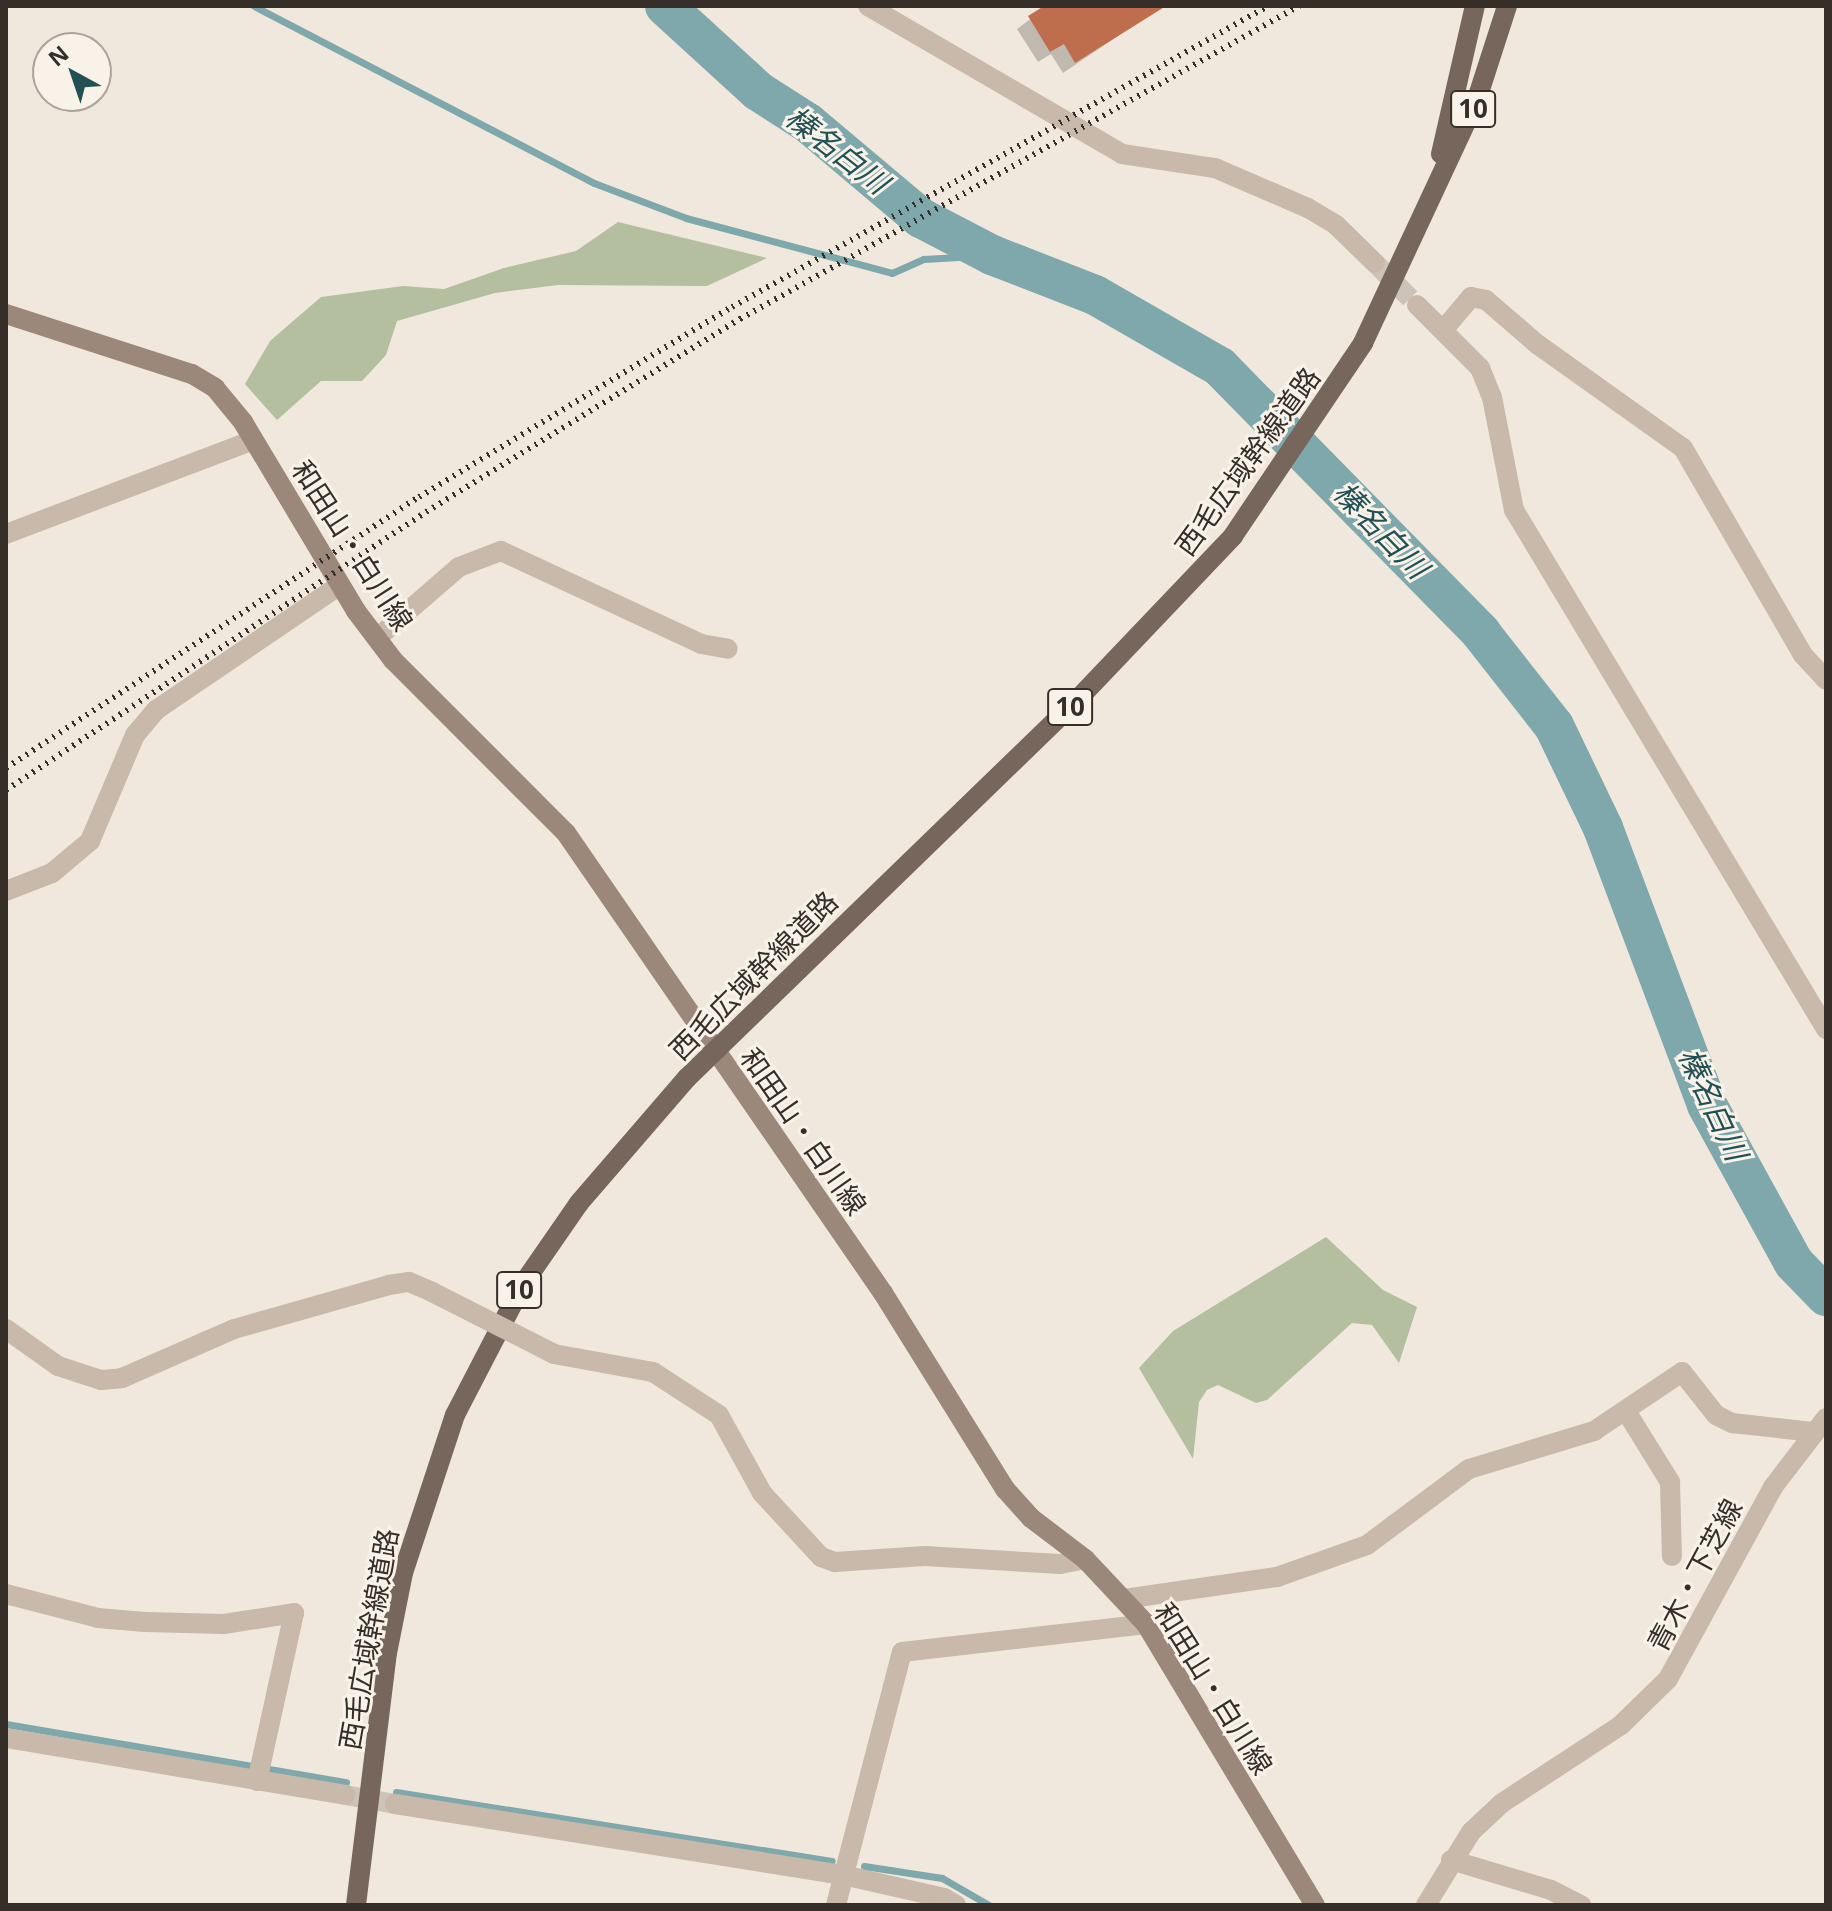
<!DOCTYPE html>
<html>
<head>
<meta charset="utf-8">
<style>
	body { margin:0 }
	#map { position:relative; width:1832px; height:1911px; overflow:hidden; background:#f1e8dd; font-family:"Noto Sans","Noto Sans JP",sans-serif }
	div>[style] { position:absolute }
	.green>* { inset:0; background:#b3bf9e }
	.shadow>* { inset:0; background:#0003 }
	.stream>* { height:7px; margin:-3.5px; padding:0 3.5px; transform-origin:3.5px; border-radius:3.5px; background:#7ea8ac }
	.river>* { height:40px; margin:-20px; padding:0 20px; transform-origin:20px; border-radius:20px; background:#7ea8ac }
	.building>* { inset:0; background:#bf6e4d }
	.street-tunnel>* { height:20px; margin-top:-10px; transform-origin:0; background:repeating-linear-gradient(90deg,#ccc3b9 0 20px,transparent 0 30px) }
	.street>* { height:20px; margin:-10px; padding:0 10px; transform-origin:10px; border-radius:10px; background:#c8b9aa }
	.secondary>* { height:20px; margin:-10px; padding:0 10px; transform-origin:10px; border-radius:10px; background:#9c887b }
	.primary>* { height:20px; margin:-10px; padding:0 10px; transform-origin:10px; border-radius:10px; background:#77665b }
	.rail>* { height:6px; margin-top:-3px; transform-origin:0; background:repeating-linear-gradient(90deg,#362e29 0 2px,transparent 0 8px) }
	.street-bridge>* { height:20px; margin:-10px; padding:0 10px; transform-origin:10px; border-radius:10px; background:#c8b9aa }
	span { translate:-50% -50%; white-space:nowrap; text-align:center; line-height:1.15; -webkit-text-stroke:6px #f9f2e9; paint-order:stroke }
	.shield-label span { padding:2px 6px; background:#f9f2e9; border:2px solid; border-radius:6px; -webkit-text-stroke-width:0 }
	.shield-label { font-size:26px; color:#362e29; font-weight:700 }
	.street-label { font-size:28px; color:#362e29 }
	.water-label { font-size:30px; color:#215055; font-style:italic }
	.frame { position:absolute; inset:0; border:8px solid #362e29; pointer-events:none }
	.north { position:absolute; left:32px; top:32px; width:80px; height:80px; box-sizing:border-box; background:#f9f2e9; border:2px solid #aba49c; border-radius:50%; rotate:320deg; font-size:22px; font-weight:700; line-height:32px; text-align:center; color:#362e29 }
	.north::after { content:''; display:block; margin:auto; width:28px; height:36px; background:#215055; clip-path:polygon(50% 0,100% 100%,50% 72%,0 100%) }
</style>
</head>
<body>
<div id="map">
	<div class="green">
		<div style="clip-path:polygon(618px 222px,767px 258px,707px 286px,558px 285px,495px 293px,397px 321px,386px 355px,362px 381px,321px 381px,277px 420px,245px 384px,270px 341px,321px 297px,403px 286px,444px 289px,504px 268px,576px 251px)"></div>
		<div style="clip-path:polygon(1326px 1237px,1383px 1290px,1417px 1307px,1399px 1363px,1372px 1325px,1352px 1323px,1267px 1400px,1256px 1403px,1218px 1385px,1207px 1390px,1199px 1402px,1193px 1459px,1139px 1368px,1173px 1331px)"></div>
	</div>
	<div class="shadow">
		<div style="clip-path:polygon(1048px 6px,1148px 6px,1152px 13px,1063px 73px,1051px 54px,1038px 62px,1017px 29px)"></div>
	</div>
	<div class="stream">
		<div style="left:254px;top:6px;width:383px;rotate:27.5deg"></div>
		<div style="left:594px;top:183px;width:98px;rotate:20.8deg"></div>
		<div style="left:686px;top:218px;width:213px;rotate:14.9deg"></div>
		<div style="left:892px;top:273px;width:35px;rotate:-24deg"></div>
		<div style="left:924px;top:259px;width:68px;rotate:-3.4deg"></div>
		<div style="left:6px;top:1724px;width:345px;rotate:9.7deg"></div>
		<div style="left:396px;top:1792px;width:441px;rotate:9deg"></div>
		<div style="left:864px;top:1866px;width:79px;rotate:8.7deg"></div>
		<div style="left:942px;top:1878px;width:54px;rotate:29.9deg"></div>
	</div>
	<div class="river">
		<div style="left:665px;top:6px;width:126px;rotate:42.4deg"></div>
		<div style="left:758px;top:91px;width:59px;rotate:32.6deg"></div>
		<div style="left:808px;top:123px;width:148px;rotate:40.1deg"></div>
		<div style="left:921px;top:218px;width:80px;rotate:27.5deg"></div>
		<div style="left:992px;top:255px;width:110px;rotate:21.2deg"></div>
		<div style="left:1095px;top:295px;width:144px;rotate:29.9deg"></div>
		<div style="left:1220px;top:367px;width:373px;rotate:45.5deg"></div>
		<div style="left:1481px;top:633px;width:118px;rotate:51.9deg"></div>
		<div style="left:1554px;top:726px;width:113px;rotate:64.3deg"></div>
		<div style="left:1603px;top:828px;width:296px;rotate:69.4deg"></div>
		<div style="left:1707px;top:1105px;width:180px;rotate:61.2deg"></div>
		<div style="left:1794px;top:1263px;width:46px;rotate:45.9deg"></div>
	</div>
	<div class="building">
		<div style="clip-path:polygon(1044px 6px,1166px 6px,1075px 63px,1064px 44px,1050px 52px,1028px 16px)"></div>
	</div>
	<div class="street-tunnel">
		<div style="left:1375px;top:263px;width:59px;rotate:45deg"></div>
		<div style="left:345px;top:1795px;width:51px;rotate:10.2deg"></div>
	</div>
	<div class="street">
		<div style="left:868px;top:6px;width:294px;rotate:30.2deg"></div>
		<div style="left:1122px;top:154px;width:94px;rotate:8.6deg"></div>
		<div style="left:1215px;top:168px;width:101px;rotate:23.3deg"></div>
		<div style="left:1308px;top:208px;width:33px;rotate:31deg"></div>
		<div style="left:1336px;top:225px;width:54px;rotate:44.3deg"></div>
		<div style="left:1417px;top:305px;width:89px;rotate:45deg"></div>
		<div style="left:1480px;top:368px;width:31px;rotate:68deg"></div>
		<div style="left:1492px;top:397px;width:115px;rotate:79deg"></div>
		<div style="left:1514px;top:510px;width:606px;rotate:58.99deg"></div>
		<div style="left:1444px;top:329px;width:42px;rotate:-49.8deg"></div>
		<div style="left:1471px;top:297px;width:15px;rotate:11deg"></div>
		<div style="left:1486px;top:300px;width:67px;rotate:40.8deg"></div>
		<div style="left:1537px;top:344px;width:179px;rotate:35.5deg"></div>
		<div style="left:1683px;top:448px;width:239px;rotate:59.9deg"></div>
		<div style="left:1803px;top:655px;width:34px;rotate:47deg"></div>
		<div style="left:6px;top:534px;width:264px;rotate:-20.8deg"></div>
		<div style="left:377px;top:638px;width:108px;rotate:-40.9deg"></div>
		<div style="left:459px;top:567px;width:45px;rotate:-20.9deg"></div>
		<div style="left:501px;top:551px;width:221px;rotate:24.9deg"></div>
		<div style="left:701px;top:644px;width:27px;rotate:10deg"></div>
		<div style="left:6px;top:891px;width:49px;rotate:-21.4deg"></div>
		<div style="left:52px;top:873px;width:50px;rotate:-40.1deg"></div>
		<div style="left:90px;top:841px;width:115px;rotate:-67deg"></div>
		<div style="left:135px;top:735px;width:33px;rotate:-50deg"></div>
		<div style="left:156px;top:710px;width:222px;rotate:-34.2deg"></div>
		<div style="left:6px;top:1329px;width:64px;rotate:35.4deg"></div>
		<div style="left:58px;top:1366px;width:45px;rotate:18deg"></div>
		<div style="left:101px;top:1380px;width:21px;rotate:-5deg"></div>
		<div style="left:122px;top:1378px;width:122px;rotate:-23.6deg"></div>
		<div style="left:234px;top:1329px;width:161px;rotate:-15.8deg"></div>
		<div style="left:389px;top:1285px;width:20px;rotate:-9deg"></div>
		<div style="left:409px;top:1282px;width:25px;rotate:23deg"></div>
		<div style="left:554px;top:1354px;width:101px;rotate:10.3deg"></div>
		<div style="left:653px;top:1372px;width:79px;rotate:33.1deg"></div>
		<div style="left:719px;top:1415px;width:89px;rotate:61.1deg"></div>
		<div style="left:762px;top:1493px;width:87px;rotate:47.3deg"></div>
		<div style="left:821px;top:1557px;width:15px;rotate:20deg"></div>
		<div style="left:835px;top:1562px;width:90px;rotate:-3.8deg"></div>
		<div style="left:925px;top:1556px;width:135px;rotate:3.4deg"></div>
		<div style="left:1060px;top:1564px;width:25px;rotate:-11deg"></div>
		<div style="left:1626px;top:1411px;width:84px;rotate:58.2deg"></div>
		<div style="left:1670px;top:1482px;width:74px;rotate:88.5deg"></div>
		<div style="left:6px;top:1594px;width:95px;rotate:14.6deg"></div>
		<div style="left:98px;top:1618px;width:47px;rotate:4.9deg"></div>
		<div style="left:145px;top:1622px;width:79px;rotate:1.5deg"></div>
		<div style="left:224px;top:1624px;width:71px;rotate:-8.9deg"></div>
		<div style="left:294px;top:1613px;width:172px;rotate:102.4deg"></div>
		<div style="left:1124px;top:1599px;width:155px;rotate:-8.2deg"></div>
		<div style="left:1277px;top:1577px;width:96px;rotate:-19.6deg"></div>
		<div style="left:1367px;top:1545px;width:127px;rotate:-36.7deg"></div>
		<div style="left:1469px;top:1469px;width:131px;rotate:-16.9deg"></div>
		<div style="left:1594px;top:1431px;width:106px;rotate:-33.8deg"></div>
		<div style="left:1682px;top:1372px;width:55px;rotate:51.7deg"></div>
		<div style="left:1716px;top:1415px;width:18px;rotate:27deg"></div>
		<div style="left:1732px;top:1423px;width:81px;rotate:6.3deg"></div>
		<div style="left:6px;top:1738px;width:344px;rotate:9.5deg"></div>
		<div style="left:395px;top:1804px;width:454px;rotate:9deg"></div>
		<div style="left:843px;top:1875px;width:104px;rotate:12.8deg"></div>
		<div style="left:944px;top:1898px;width:14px;rotate:30deg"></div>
		<div style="left:1451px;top:1860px;width:104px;rotate:16.7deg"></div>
		<div style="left:1551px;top:1890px;width:34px;rotate:27deg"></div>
		<div style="left:836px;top:1905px;width:261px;rotate:-75.4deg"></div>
		<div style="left:902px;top:1652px;width:246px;rotate:-6.5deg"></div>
		<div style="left:1426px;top:1905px;width:86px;rotate:-58.3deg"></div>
		<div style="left:1471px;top:1832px;width:42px;rotate:-43.1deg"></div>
		<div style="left:1502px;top:1803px;width:142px;rotate:-33.2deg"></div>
		<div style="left:1621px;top:1725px;width:66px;rotate:-44.4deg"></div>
		<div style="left:1668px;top:1679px;width:219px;rotate:-61.3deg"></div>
		<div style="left:1773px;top:1487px;width:87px;rotate:-52.5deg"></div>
	</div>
	<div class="secondary">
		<div style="left:6px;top:314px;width:195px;rotate:17.9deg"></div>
		<div style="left:192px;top:374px;width:27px;rotate:31deg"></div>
		<div style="left:215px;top:388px;width:44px;rotate:50.5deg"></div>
		<div style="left:243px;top:422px;width:220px;rotate:59.1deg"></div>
		<div style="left:356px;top:611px;width:61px;rotate:52.9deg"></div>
		<div style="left:393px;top:660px;width:245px;rotate:45deg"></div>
		<div style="left:566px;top:833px;width:559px;rotate:55.43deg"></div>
		<div style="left:883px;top:1293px;width:231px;rotate:58.1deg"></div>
		<div style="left:1005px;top:1489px;width:39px;rotate:48deg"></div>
		<div style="left:1031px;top:1518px;width:68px;rotate:37.2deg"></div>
		<div style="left:1085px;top:1559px;width:89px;rotate:46.8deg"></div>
		<div style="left:1146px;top:1624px;width:328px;rotate:59deg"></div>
	</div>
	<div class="primary">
		<div style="left:1441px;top:154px;width:152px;rotate:-77.1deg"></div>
		<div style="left:356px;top:1905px;width:254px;rotate:-83deg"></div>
		<div style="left:387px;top:1653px;width:82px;rotate:-78.7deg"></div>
		<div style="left:403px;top:1573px;width:166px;rotate:-71.8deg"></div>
		<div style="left:455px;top:1415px;width:148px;rotate:-62.6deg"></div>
		<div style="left:523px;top:1284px;width:98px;rotate:-55.3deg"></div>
		<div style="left:579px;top:1203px;width:165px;rotate:-49.2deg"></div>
		<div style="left:687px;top:1078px;width:545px;rotate:-44.11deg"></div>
		<div style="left:1078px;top:699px;width:225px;rotate:-46.4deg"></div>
		<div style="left:1233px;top:536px;width:233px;rotate:-56deg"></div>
		<div style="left:1363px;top:343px;width:269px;rotate:-65deg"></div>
		<div style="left:1477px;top:99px;width:98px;rotate:-72.1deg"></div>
	</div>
	<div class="rail">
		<div style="left:6px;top:768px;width:494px;rotate:-33.3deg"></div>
		<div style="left:419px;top:497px;width:366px;rotate:-31.3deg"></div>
		<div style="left:732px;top:307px;width:615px;rotate:-29.32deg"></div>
		<div style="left:6px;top:790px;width:504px;rotate:-33.5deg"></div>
		<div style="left:426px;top:512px;width:369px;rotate:-31.6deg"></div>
		<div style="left:740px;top:319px;width:641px;rotate:-29.25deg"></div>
	</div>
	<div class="street-bridge">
		<div style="left:432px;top:1292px;width:137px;rotate:26.9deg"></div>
	</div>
	<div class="shield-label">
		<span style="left:1473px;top:109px">10</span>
		<span style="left:1070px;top:707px">10</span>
		<span style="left:519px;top:1290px">10</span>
	</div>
	<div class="street-label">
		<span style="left:1247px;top:461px;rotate:-54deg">西毛広域幹線道路</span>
		<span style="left:353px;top:545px;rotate:57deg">和田山・白川線</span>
		<span style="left:753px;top:975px;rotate:-45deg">西毛広域幹線道路</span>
		<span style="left:804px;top:1131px;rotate:55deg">和田山・白川線</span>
		<span style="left:1694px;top:1575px;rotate:-62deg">青木・下芝線</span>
		<span style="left:368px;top:1639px;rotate:-80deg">西毛広域幹線道路</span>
		<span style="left:1214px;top:1688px;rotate:58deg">和田山・白川線</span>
	</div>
	<div class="water-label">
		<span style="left:837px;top:150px;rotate:38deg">榛名白川</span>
		<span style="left:1381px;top:530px;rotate:46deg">榛名白川</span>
		<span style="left:1713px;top:1104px;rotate:65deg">榛名白川</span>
	</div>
	<div class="frame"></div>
	<div class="north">N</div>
</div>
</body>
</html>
